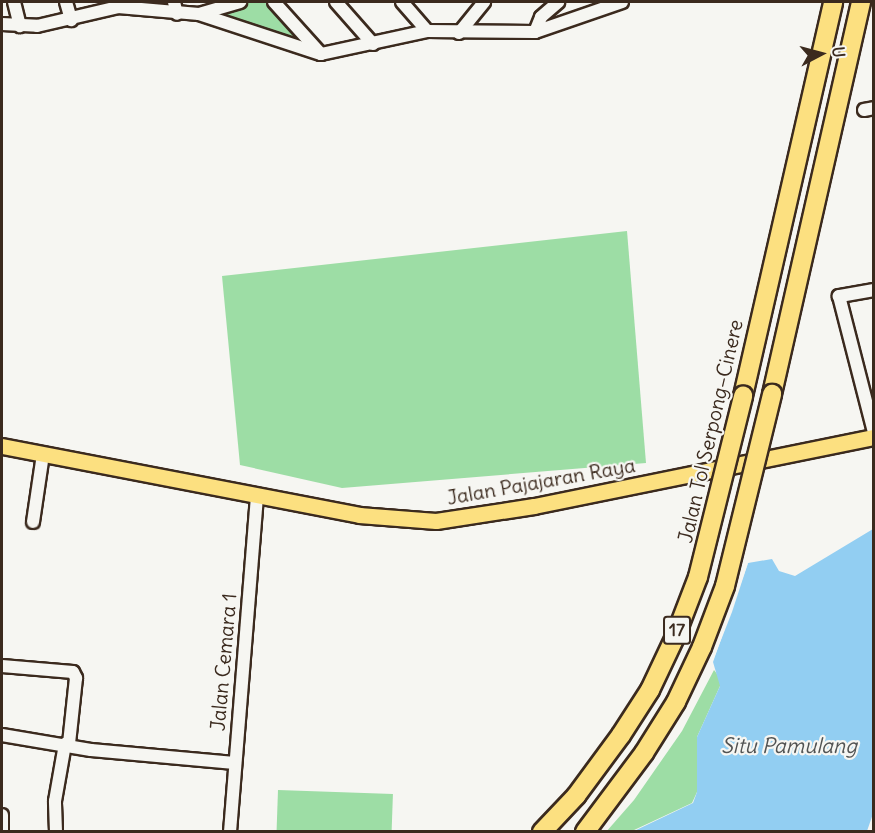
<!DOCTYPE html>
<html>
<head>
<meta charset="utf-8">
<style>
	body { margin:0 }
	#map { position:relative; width:875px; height:833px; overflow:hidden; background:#f6f6f2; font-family:Delius,sans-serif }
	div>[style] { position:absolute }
	.green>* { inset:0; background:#9ddda5; transform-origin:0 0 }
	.water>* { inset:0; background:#92cef2 }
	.pier>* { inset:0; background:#f6f6f2 }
	.roads { filter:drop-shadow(2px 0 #3b2a1e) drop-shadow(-2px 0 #3b2a1e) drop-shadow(0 2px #3b2a1e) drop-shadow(0 -2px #3b2a1e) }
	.minor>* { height:12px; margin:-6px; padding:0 6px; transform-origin:6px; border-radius:6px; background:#f6f6f2 }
	.major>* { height:15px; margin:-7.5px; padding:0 7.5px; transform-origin:7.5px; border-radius:7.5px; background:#fce080 }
	.highway>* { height:18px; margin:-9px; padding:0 9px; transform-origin:9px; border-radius:9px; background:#fce080 }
	.bridges { filter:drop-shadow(2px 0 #3b2a1e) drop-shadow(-2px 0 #3b2a1e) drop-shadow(0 2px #3b2a1e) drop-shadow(0 -2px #3b2a1e) }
	.highway-bridge>* { height:18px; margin:-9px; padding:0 9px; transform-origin:9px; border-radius:9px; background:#fce080 }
	span { translate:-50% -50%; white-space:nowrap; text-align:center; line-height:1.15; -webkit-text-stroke:4.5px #f6f6f2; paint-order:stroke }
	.shield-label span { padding:2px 4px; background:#f6f6f2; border:2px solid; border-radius:4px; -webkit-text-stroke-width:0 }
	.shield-label { font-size:18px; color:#3b2a1e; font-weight:700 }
	.street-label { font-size:20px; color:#3b2a1e }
	.water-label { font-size:21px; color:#515353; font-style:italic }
	.frame { position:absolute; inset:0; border:3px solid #3b2a1e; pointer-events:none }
	.north { position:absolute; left:791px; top:24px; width:60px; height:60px; -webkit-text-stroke:4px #f6f6f2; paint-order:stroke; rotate:84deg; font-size:16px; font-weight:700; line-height:24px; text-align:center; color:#3b2a1e }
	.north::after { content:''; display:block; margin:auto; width:21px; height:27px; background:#3b2a1e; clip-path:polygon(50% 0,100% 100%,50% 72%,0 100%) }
</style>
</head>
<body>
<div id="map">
	<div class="green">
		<div style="clip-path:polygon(240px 2px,273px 2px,316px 54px,199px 14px)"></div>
		<div style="clip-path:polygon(627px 231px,646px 463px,342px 488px,240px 465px,222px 276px)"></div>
		<div style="clip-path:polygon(714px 670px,721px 679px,720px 686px,697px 737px,697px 792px,692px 803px,632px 831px,606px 832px,634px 800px,682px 731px)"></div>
		<div style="left:278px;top:790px;width:115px;height:41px;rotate:2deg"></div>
	</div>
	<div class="water">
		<div style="clip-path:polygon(873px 529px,874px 811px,867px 831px,632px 832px,693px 803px,697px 792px,697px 737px,720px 686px,713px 662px,748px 563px,772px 559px,779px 571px,795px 576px)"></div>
	</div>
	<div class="pier">
		<div style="clip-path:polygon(749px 560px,732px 612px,710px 668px,724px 618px)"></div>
	</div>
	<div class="roads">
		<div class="minor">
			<div style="left:14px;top:2px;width:25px;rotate:76deg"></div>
			<div style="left:66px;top:2px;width:19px;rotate:74deg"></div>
			<div style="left:174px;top:2px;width:12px;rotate:76deg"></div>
			<div style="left:274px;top:2px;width:70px;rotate:47.9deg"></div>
			<div style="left:336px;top:2px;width:56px;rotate:48.6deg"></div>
			<div style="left:402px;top:2px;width:38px;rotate:49deg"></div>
			<div style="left:199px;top:14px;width:43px;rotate:-16.3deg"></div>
			<div style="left:2px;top:24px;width:35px;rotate:3deg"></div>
			<div style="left:37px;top:26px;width:83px;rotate:-13.2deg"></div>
			<div style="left:118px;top:7px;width:81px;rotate:4.9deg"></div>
			<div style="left:199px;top:14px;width:128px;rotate:18.2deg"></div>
			<div style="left:321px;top:54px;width:108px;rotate:-12.2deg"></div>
			<div style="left:427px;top:31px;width:108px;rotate:0.5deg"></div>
			<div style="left:535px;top:32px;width:92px;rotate:-19deg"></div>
			<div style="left:535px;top:32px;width:16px;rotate:-68deg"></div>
			<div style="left:541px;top:17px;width:23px;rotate:-41deg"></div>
			<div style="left:459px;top:33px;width:40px;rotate:-51deg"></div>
			<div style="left:864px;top:110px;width:10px;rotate:-11deg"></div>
			<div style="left:874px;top:290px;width:36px;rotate:170deg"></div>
			<div style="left:839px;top:296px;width:140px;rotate:75.6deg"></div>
			<div style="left:33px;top:522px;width:69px;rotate:-81.6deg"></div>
			<div style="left:2px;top:666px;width:71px;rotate:4.8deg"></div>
			<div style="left:73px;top:672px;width:7px;rotate:63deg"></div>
			<div style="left:76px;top:678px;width:66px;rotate:96.1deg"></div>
			<div style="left:2px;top:735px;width:90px;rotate:9.6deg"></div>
			<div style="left:91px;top:750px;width:144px;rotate:5.2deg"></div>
			<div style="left:2px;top:815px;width:17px;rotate:90deg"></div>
			<div style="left:56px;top:832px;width:31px;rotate:-92deg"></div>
			<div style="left:55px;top:801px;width:58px;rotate:-80deg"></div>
			<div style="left:230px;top:832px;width:337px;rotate:-85.4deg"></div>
		</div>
		<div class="major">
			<div style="left:2px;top:446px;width:364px;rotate:10.9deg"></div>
			<div style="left:359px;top:515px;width:77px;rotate:4.5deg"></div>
			<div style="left:436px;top:521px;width:99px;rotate:-8.7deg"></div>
			<div style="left:534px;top:506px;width:347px;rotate:-11.5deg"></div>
		</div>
		<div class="highway">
			<div style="left:772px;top:394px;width:402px;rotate:-77.2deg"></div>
			<div style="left:743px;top:396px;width:404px;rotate:-77.1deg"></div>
		</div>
	</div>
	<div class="bridges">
		<div class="highway-bridge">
			<div style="left:542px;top:832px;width:50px;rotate:-46.6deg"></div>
			<div style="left:576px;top:796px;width:76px;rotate:-53.6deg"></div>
			<div style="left:621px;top:735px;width:54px;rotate:-57.2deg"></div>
			<div style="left:650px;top:690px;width:59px;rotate:-64.7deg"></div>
			<div style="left:675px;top:637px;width:64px;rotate:-69deg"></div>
			<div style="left:698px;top:577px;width:187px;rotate:-76deg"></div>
			<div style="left:585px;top:832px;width:99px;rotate:-53.2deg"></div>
			<div style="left:644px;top:753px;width:60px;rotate:-57.9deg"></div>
			<div style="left:676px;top:702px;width:61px;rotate:-64.7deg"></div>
			<div style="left:702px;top:647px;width:65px;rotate:-69.3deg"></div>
			<div style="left:725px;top:586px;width:198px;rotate:-76.2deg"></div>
		</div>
	</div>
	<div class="shield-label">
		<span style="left:677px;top:630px">17</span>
	</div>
	<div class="street-label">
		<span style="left:710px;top:431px;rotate:-77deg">Jalan Tol Serpong–Cinere</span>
		<span style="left:541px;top:481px;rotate:-10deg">Jalan Pajajaran Raya</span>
		<span style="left:223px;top:662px;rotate:-85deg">Jalan Cemara 1</span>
	</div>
	<div class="water-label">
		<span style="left:789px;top:746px">Situ Pamulang</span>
	</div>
	<div class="frame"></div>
	<div class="north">U</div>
</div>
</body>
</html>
